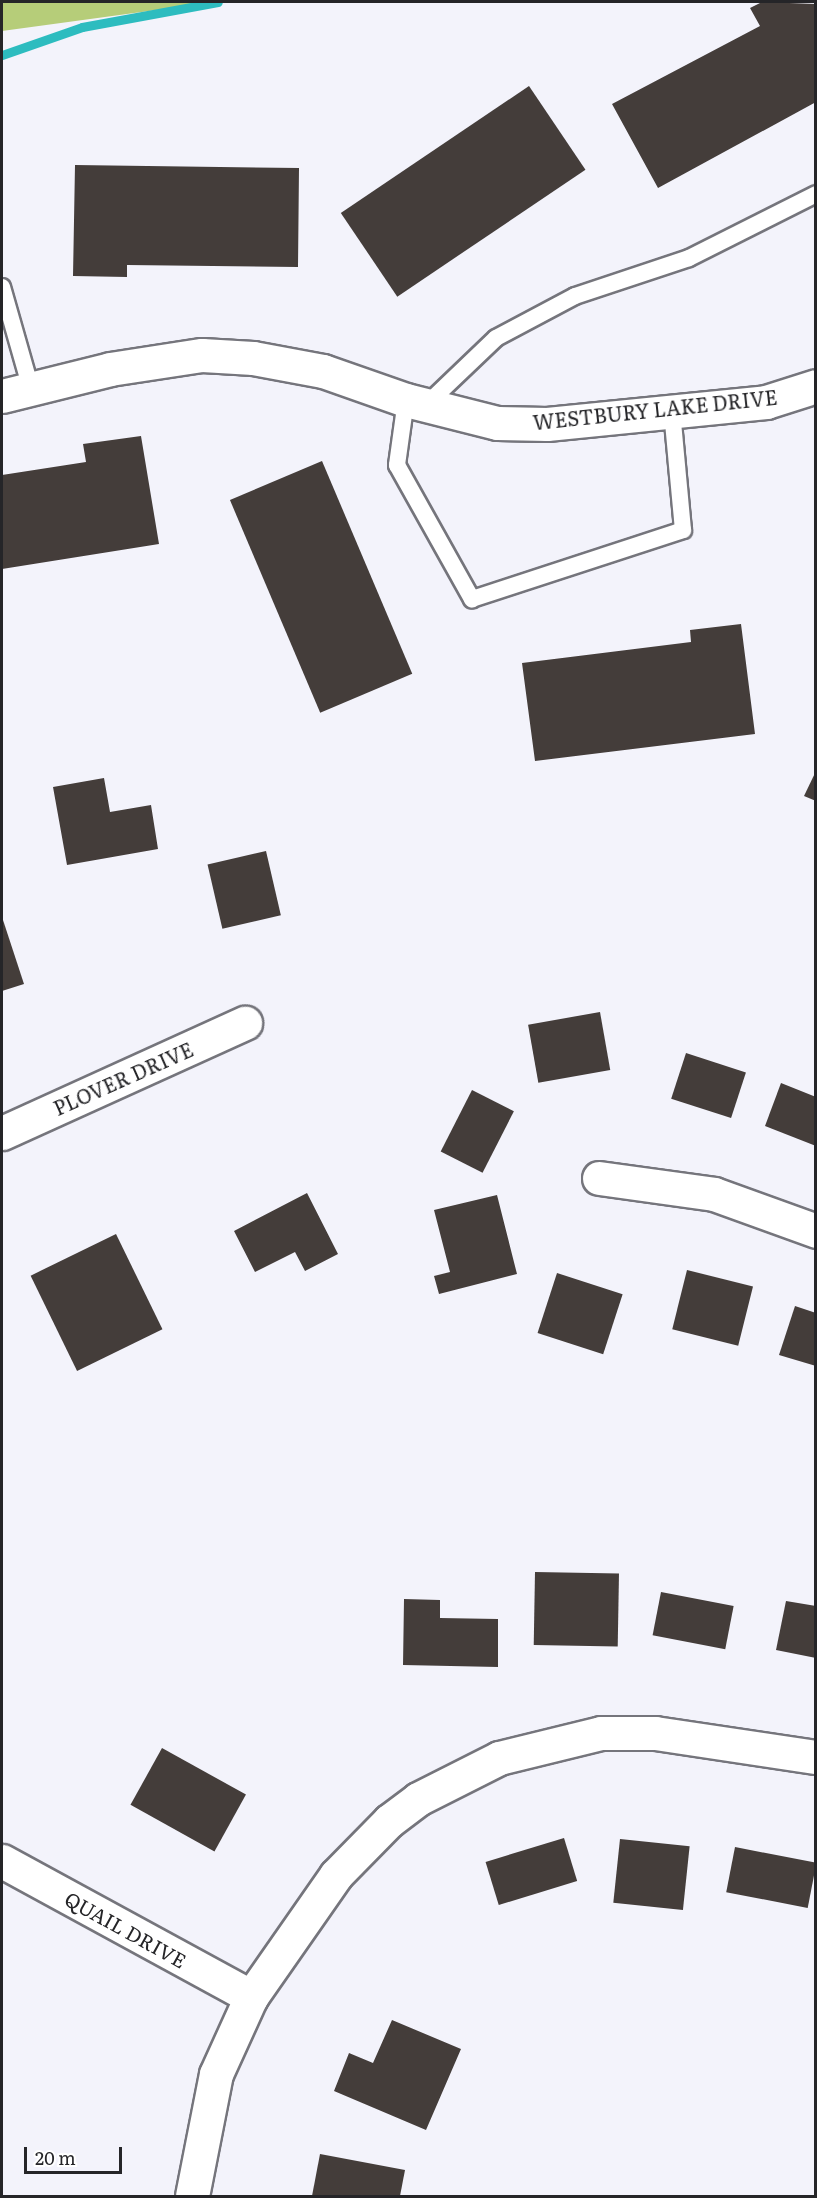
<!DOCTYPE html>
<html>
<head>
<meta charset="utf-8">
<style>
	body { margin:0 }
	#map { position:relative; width:817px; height:2198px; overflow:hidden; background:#f3f3fb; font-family:Literata,serif }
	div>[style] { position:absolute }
	.green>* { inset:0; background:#b6cd79 }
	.stream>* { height:9px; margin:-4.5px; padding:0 4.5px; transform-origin:4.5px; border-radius:4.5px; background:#2dbcbf }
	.building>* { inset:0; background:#443d3a; transform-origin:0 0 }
	.roads { filter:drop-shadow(2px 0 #75757c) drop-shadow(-2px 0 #75757c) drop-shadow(0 2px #75757c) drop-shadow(0 -2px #75757c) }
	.service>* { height:16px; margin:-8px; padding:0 8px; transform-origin:8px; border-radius:8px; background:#fff }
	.minor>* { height:33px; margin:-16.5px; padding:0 16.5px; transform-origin:16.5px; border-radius:16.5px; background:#fff }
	span { translate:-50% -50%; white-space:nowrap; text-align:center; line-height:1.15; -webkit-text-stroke:6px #fff; paint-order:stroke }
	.street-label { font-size:20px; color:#252528 }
	.frame { position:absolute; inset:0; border:3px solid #252528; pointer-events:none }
	.scale { position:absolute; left:24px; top:2147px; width:98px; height:27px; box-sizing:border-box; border:3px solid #252528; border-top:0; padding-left:8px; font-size:18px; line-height:21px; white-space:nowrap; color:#252528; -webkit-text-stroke:4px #fff; paint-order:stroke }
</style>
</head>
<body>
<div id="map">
	<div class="green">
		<div style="clip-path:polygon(2px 2px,215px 2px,2px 31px)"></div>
	</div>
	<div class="stream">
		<div style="left:2px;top:55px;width:85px;rotate:-19.3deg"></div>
		<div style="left:82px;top:27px;width:138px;rotate:-10.4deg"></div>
	</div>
	<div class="building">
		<div style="clip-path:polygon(762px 2px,816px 4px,816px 102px,658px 188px,612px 104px,760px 26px,750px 8px)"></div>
		<div style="left:529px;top:86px;width:101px;height:227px;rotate:56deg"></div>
		<div style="clip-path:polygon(75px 165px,299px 168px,298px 267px,127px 265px,127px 277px,73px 276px)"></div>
		<div style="clip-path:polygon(141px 436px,159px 544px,2px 569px,2px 475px,86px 462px,83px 444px)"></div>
		<div style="left:322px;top:461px;width:231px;height:100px;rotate:67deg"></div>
		<div style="clip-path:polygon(741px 624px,755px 734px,535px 761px,522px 663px,691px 642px,690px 630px)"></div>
		<div style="clip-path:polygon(816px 771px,816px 801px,804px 796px)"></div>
		<div style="clip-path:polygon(104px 778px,110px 812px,151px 805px,158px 849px,67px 865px,53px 787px)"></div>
		<div style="left:266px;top:851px;width:66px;height:60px;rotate:77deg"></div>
		<div style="clip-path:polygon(2px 917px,24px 984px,2px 991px)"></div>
		<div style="left:600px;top:1012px;width:59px;height:73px;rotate:80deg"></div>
		<div style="left:686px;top:1053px;width:63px;height:48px;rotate:18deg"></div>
		<div style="clip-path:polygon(781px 1083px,816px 1097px,816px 1146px,765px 1126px)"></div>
		<div style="left:472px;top:1090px;width:47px;height:69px;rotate:27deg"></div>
		<div style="clip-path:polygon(307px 1193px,338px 1254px,305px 1271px,295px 1252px,255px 1272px,234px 1231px)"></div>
		<div style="clip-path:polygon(497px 1195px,517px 1274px,439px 1294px,434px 1276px,450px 1272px,434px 1210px)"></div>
		<div style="left:116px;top:1234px;width:106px;height:95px;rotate:64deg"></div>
		<div style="left:687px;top:1270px;width:68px;height:61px;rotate:14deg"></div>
		<div style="left:557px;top:1273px;width:69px;height:63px;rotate:18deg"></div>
		<div style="clip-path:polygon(795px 1306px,816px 1313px,816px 1366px,779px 1355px)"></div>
		<div style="left:535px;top:1572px;width:84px;height:73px;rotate:1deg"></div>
		<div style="left:661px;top:1592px;width:74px;height:44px;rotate:11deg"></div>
		<div style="clip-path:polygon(404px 1599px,440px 1600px,440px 1618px,498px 1619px,498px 1667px,403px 1665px)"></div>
		<div style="clip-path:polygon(786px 1601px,816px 1606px,816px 1658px,776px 1650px)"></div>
		<div style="left:162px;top:1748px;width:96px;height:65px;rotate:29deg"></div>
		<div style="left:564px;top:1838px;width:45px;height:82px;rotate:73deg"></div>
		<div style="left:620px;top:1839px;width:70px;height:64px;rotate:6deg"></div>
		<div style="left:735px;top:1847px;width:83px;height:46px;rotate:11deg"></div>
		<div style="clip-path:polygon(392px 2020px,461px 2049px,426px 2130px,334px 2091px,349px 2053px,373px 2063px)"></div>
		<div style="clip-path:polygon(320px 2154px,405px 2170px,400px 2196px,312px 2196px)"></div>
	</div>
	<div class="roads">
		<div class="service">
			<div style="left:2px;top:287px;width:106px;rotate:74.1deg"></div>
			<div style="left:406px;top:400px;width:66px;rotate:97.9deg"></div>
			<div style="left:397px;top:465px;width:154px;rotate:60.8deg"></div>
			<div style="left:472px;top:599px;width:222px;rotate:-18.1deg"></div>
			<div style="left:683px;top:530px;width:119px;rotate:-95.3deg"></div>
			<div style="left:427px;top:404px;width:95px;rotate:-43.7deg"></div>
			<div style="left:496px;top:338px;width:89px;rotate:-28deg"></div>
			<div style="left:575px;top:296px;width:120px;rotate:-18.4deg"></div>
			<div style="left:689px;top:258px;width:142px;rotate:-26.7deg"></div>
		</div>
		<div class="minor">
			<div style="left:2px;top:396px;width:111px;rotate:-14deg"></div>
			<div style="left:110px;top:369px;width:93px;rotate:-8.7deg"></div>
			<div style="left:202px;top:355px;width:51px;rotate:3.4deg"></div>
			<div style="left:253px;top:358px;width:71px;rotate:10.5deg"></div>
			<div style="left:323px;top:371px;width:88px;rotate:19.3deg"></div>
			<div style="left:406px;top:400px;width:94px;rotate:14.2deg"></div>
			<div style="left:497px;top:423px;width:50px;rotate:1.1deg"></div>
			<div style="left:547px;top:424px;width:220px;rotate:-5.7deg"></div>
			<div style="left:766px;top:402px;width:52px;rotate:-17.7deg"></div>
			<div style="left:2px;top:1133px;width:267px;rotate:-24.4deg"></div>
			<div style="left:599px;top:1178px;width:116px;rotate:7.9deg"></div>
			<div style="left:714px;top:1194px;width:109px;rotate:19.9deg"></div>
			<div style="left:2px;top:1861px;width:284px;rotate:28.6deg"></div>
			<div style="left:192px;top:2196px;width:124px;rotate:-78.9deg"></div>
			<div style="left:216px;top:2074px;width:85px;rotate:-65.6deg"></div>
			<div style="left:251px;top:1997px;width:149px;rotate:-55.1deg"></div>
			<div style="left:336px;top:1875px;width:76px;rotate:-45.5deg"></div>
			<div style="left:389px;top:1821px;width:36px;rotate:-37deg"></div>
			<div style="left:418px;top:1799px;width:91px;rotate:-26.8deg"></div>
			<div style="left:499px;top:1758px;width:105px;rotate:-13.8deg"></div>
			<div style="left:601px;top:1733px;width:54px"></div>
			<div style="left:655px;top:1733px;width:163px;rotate:8.5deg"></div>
		</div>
	</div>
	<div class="street-label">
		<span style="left:655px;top:409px;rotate:-6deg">WESTBURY LAKE DRIVE</span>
		<span style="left:123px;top:1078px;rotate:-24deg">PLOVER DRIVE</span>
		<span style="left:126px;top:1929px;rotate:29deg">QUAIL DRIVE</span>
	</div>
	<div class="frame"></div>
	<div class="scale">20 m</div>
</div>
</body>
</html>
